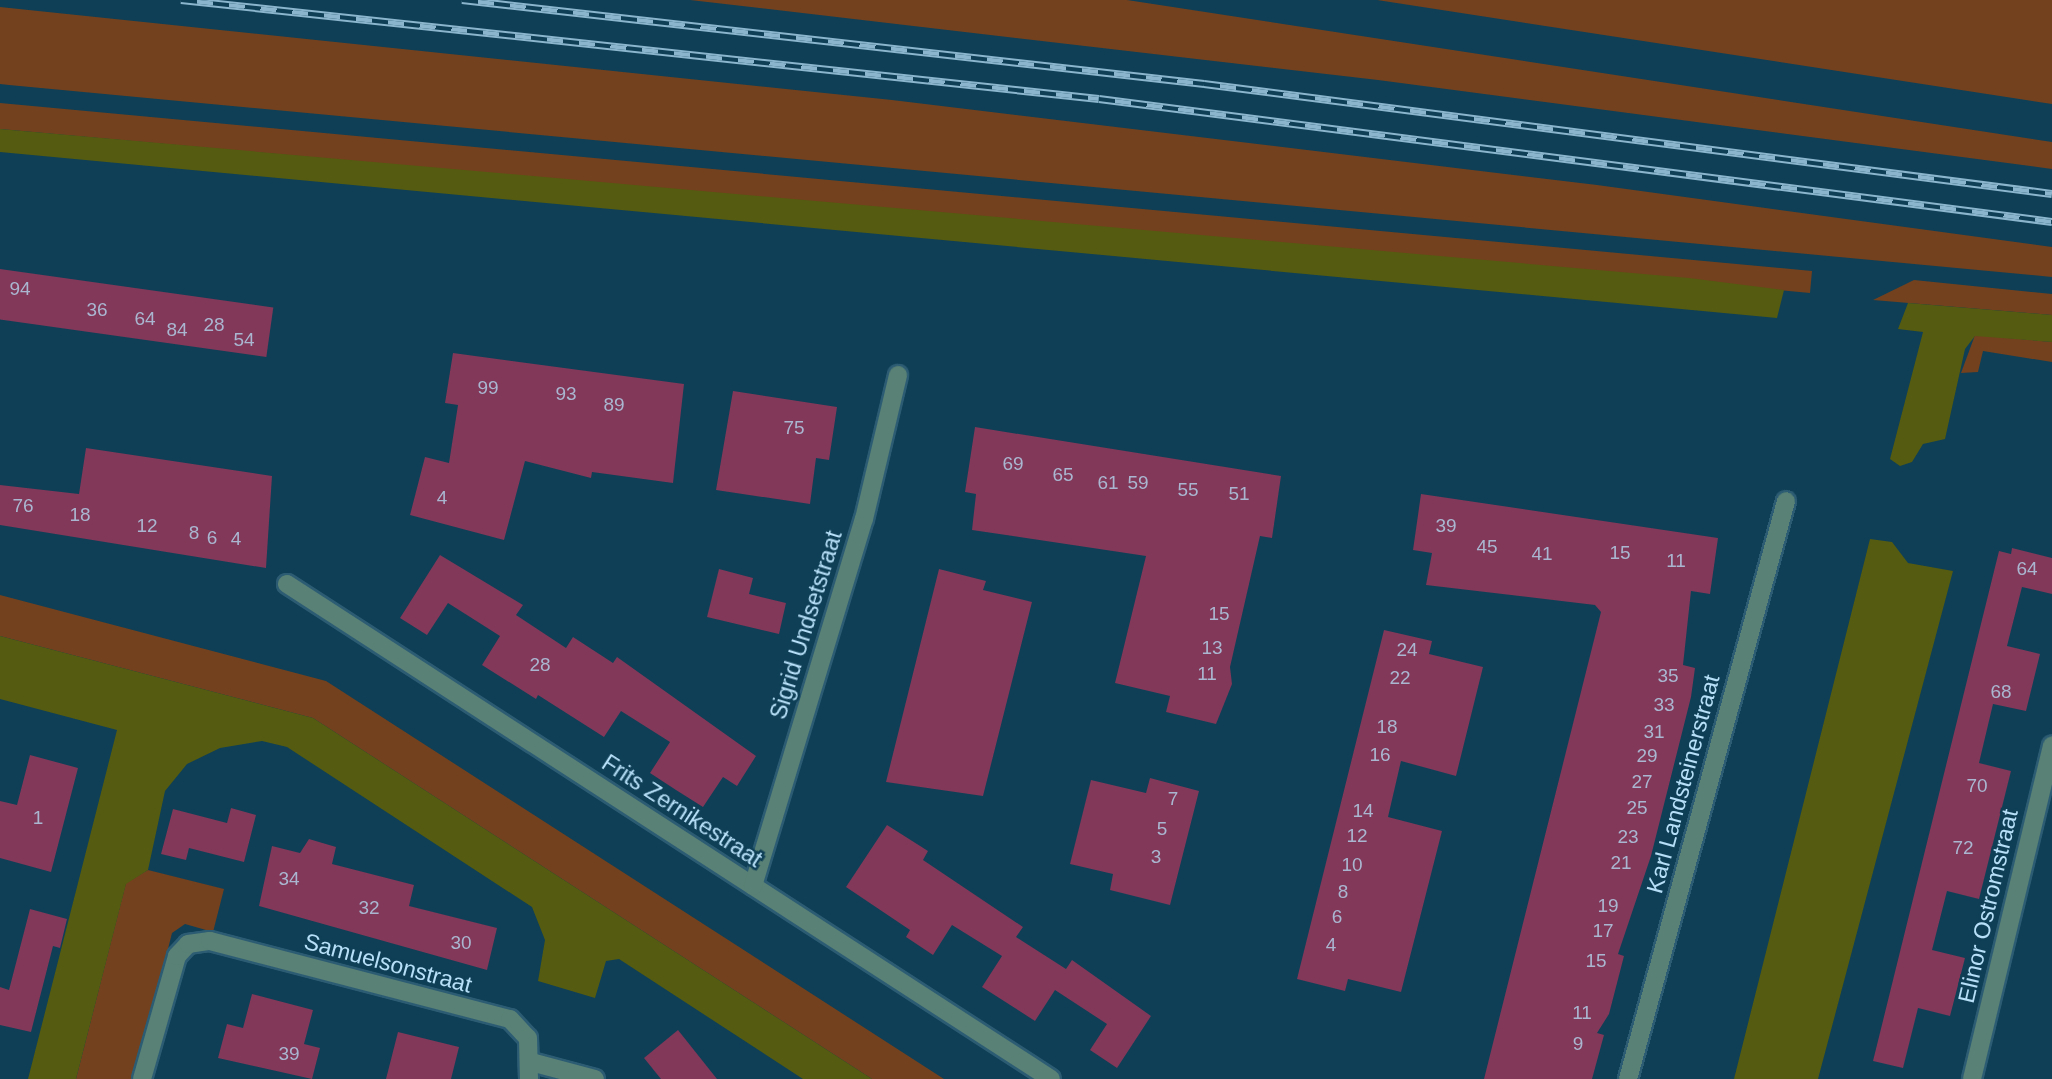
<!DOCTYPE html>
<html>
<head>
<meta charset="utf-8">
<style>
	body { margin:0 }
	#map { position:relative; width:2052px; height:1079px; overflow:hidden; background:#0e3f56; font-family:Arial,sans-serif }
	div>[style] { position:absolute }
	.green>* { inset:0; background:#73411e }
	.water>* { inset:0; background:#555b10 }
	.building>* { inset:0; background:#813859; transform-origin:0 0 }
	.roads { filter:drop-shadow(2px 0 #2c5c73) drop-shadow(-2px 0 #2c5c73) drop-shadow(0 2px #2c5c73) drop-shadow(0 -2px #2c5c73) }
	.minor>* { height:18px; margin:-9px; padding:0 9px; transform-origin:9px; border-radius:9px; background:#598175 }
	.rail>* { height:8px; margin-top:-4px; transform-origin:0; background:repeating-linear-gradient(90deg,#0e3f56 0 16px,#8ab5cc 0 32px); box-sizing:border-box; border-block:2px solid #8ab5cc }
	span { translate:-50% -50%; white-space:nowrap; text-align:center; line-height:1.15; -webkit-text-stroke:5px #0e3f56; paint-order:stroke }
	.number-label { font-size:19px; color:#aab6d0 }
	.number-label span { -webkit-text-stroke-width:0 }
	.street-label { font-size:23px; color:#b7e0f8 }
</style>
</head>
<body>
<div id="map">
	<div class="green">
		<div style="clip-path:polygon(690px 0,1127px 0,2052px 142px,2052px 169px,1378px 80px)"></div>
		<div style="clip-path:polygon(1377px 0,2052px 0,2052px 104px)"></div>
		<div style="clip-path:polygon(0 7px,892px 100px,1597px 185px,2052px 247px,2052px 277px,9px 85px,0 84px)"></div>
		<div style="clip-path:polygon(0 103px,1812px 271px,1810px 293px,0 129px)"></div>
		<div style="clip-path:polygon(1914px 280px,2052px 294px,2052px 315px,1873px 300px)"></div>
		<div style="clip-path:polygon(1975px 335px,2052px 342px,2052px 362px,1983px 351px,1978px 372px,1961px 373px)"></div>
		<div style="clip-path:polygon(0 595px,326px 681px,944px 1079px,872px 1079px,313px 718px,0 636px)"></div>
		<div style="clip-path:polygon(148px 870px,224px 889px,213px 932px,185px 924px,172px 933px,135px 1079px,76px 1079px,126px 883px)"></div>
	</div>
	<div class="water">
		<div style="clip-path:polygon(0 129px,1689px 278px,1784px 290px,1777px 318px,0 152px)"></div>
		<div style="clip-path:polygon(1908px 303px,2052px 315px,2052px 342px,1975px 336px,1965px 349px,1945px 439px,1923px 444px,1912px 462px,1900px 466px,1890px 459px,1923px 332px,1898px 329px)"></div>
		<div style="clip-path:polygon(1870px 539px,1892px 542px,1908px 563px,1953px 571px,1818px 1079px,1734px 1079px)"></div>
		<div style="clip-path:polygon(0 636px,313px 718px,872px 1079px,803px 1079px,619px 959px,606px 961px,595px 998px,538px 981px,545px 940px,532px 907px,287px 747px,262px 741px,220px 748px,187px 764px,165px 791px,148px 870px,126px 884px,76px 1079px,28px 1079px,117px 730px,0 699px)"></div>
	</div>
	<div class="building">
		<div style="left:0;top:269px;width:276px;height:50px;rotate:8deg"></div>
		<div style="clip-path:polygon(453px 353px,684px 384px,673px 483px,592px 472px,591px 478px,525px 461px,504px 540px,410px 515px,425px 457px,449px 463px,458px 405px,445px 403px)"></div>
		<div style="clip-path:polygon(733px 391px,837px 407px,829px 460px,816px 458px,810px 504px,716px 490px)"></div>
		<div style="clip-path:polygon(975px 427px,1281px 476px,1272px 538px,1260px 536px,1230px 667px,1232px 684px,1216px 724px,1166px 712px,1170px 696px,1115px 683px,1146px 556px,972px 530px,976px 494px,965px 492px)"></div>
		<div style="clip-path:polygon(86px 448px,272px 476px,266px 568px,0 525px,0 485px,79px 494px)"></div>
		<div style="clip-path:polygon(1421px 494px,1718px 538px,1710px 594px,1691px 591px,1683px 665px,1695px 668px,1691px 697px,1651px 856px,1618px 954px,1624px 956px,1609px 1014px,1597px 1033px,1604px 1035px,1592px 1079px,1484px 1079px,1601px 612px,1595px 605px,1426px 585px,1432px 553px,1413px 550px)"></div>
		<div style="clip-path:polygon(2012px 548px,2052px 558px,2052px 594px,2022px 587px,2007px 646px,2040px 654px,2026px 711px,1993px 704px,1979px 763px,2011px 771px,1979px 899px,1947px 891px,1932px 950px,1965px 958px,1950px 1016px,1918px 1008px,1903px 1068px,1873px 1061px,1999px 551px,2011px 554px)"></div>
		<div style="clip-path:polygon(440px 555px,523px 605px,516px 615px,566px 648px,573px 637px,613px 663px,617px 657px,756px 756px,737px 786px,723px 777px,703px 807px,676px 790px,650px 773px,670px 742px,621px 711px,604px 737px,538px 695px,536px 699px,482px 665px,500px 636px,448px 603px,427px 635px,400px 618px)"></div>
		<div style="clip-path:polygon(719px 569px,753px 578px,749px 594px,786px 603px,779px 634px,707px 617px)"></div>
		<div style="clip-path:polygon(939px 569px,986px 581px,983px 590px,1032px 602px,983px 796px,886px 782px)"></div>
		<div style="clip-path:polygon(1384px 630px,1432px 641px,1429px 654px,1483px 667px,1456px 776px,1401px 761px,1388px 817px,1442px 831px,1401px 992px,1348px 979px,1345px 991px,1297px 979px)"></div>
		<div style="clip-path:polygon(30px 755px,78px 768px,51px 872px,0 858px,0 801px,17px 805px)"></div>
		<div style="clip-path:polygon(1150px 778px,1199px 791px,1170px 905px,1110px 890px,1113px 874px,1070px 864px,1091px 780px,1146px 793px)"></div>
		<div style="clip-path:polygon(231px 808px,256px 815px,244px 862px,189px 848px,186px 860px,161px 854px,173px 809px,227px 823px)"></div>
		<div style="clip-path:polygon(887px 825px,928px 851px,923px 860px,1023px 927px,1016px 937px,1066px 969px,1072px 960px,1151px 1016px,1117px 1068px,1090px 1050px,1107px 1024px,1055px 990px,1035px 1021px,982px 987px,1002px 956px,952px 925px,933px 955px,906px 937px,910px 930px,846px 887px)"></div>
		<div style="clip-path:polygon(309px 839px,336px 847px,332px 864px,414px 885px,409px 906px,497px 928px,487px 970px,259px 906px,272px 846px,300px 853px)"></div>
		<div style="clip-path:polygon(30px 909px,67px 919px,60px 948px,53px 946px,31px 1032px,0 1025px,0 987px,9px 990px)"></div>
		<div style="clip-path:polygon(252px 994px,313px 1010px,304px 1044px,320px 1048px,312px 1079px,218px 1058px,227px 1024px,243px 1028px)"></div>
		<div style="clip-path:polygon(678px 1030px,717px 1079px,661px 1079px,644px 1058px)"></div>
		<div style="clip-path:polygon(398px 1032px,459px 1047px,451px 1079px,386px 1079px)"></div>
	</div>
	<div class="roads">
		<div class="minor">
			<div style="left:287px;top:584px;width:910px;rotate:32.94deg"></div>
			<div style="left:753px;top:886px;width:383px;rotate:-73.2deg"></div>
			<div style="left:864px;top:519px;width:148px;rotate:-76.7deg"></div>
			<div style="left:531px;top:1062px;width:66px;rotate:14.9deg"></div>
			<div style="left:142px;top:1079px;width:128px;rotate:-74.1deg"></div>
			<div style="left:177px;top:956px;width:16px;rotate:-47deg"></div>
			<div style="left:188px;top:944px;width:22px;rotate:-8deg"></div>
			<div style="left:210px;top:941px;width:310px;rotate:14.6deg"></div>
			<div style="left:510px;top:1019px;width:26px;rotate:47deg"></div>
			<div style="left:528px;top:1038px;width:41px;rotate:88.6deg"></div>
			<div style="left:1628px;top:1079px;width:599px;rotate:-74.71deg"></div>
			<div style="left:1972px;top:1079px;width:343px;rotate:-76.5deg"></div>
		</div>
	</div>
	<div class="rail">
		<div style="left:181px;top:0;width:923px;rotate:6.16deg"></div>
		<div style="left:1099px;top:99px;width:961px;rotate:7.35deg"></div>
		<div style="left:462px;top:0;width:747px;rotate:6.46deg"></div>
		<div style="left:1204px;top:84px;width:855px;rotate:7.39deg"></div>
	</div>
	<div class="number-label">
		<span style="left:20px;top:289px">94</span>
		<span style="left:97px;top:310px">36</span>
		<span style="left:145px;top:319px">64</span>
		<span style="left:214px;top:325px">28</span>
		<span style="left:177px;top:330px">84</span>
		<span style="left:244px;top:340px">54</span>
		<span style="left:488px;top:388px">99</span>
		<span style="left:566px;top:394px">93</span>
		<span style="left:614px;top:405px">89</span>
		<span style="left:794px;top:428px">75</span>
		<span style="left:1013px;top:464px">69</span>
		<span style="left:1063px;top:475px">65</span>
		<span style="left:1108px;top:483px">61</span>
		<span style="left:1138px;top:483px">59</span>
		<span style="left:1188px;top:490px">55</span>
		<span style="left:1239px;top:494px">51</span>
		<span style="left:442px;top:498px">4</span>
		<span style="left:23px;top:506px">76</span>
		<span style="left:80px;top:515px">18</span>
		<span style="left:147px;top:526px">12</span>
		<span style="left:1446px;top:526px">39</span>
		<span style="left:194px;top:533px">8</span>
		<span style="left:212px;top:538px">6</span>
		<span style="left:236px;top:539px">4</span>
		<span style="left:1487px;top:547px">45</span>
		<span style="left:1620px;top:553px">15</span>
		<span style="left:1542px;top:554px">41</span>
		<span style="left:1676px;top:561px">11</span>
		<span style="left:2027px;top:569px">64</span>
		<span style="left:1219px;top:614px">15</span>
		<span style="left:1212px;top:648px">13</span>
		<span style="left:1407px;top:650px">24</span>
		<span style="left:540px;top:665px">28</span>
		<span style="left:1207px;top:674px">11</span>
		<span style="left:1668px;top:676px">35</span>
		<span style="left:1400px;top:678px">22</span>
		<span style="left:2001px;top:692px">68</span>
		<span style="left:1664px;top:705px">33</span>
		<span style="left:1387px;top:727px">18</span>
		<span style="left:1654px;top:732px">31</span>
		<span style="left:1380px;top:755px">16</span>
		<span style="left:1647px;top:756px">29</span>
		<span style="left:1642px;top:782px">27</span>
		<span style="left:1977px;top:786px">70</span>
		<span style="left:1173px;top:799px">7</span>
		<span style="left:1637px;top:808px">25</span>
		<span style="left:1363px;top:811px">14</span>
		<span style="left:38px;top:818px">1</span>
		<span style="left:1162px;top:829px">5</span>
		<span style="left:1357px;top:836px">12</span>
		<span style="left:1628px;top:837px">23</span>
		<span style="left:1963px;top:848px">72</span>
		<span style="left:1156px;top:857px">3</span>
		<span style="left:1621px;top:863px">21</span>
		<span style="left:1352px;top:865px">10</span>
		<span style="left:289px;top:879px">34</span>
		<span style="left:1343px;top:892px">8</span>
		<span style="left:1608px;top:906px">19</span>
		<span style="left:369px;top:908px">32</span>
		<span style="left:1337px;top:917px">6</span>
		<span style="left:1603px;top:931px">17</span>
		<span style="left:461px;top:943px">30</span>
		<span style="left:1331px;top:945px">4</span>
		<span style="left:1596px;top:961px">15</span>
		<span style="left:1582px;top:1013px">11</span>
		<span style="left:1578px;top:1044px">9</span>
		<span style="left:289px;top:1054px">39</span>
	</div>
	<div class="street-label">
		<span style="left:806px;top:625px;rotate:-73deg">Sigrid Undsetstraat</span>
		<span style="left:1683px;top:784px;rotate:-75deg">Karl Landsteinerstraat</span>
		<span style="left:682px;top:811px;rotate:33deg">Frits Zernikestraat</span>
		<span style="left:1988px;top:906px;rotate:-77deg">Elinor Ostromstraat</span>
		<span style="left:388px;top:963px;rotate:15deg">Samuelsonstraat</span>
	</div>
</div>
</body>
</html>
